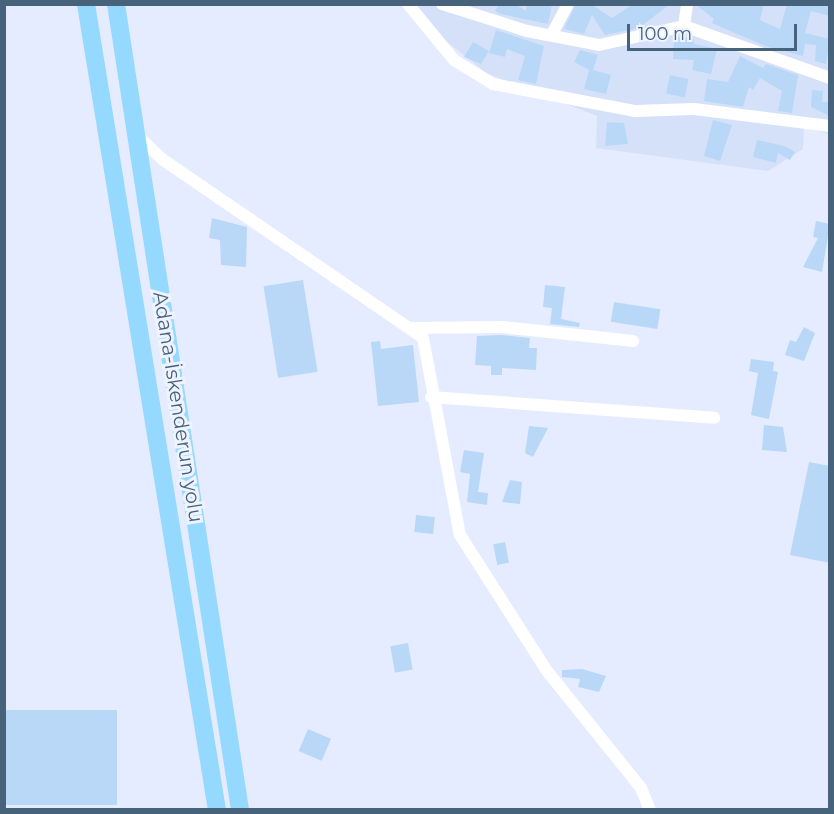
<!DOCTYPE html>
<html>
<head>
<meta charset="utf-8">
<style>
	body { margin:0 }
	#map { position:relative; width:834px; height:814px; overflow:hidden; background:#e5ecff; font-family:Montserrat,sans-serif }
	div>[style] { position:absolute }
	.residential>* { inset:0; background:#d5e1f9 }
	.building>* { inset:0; background:#b9d8f7; transform-origin:0 0 }
	.minor>* { height:12px; margin:-6px; padding:0 6px; transform-origin:6px; border-radius:6px; background:#fff }
	.highway>* { height:18px; margin:-9px; padding:0 9px; transform-origin:9px; border-radius:9px; background:#96d9ff }
	span { translate:-50% -50%; white-space:nowrap; text-align:center; line-height:1.15; -webkit-text-stroke:6px #eef3ff; paint-order:stroke }
	.street-label { font-size:20px; color:#47637b }
	.frame { position:absolute; inset:0; border:6px solid #47637b; pointer-events:none }
	.scale { position:absolute; left:627px; top:24px; width:170px; height:27px; box-sizing:border-box; border:3px solid #47637b; border-top:0; padding-left:8px; font-size:18px; line-height:21px; white-space:nowrap; color:#47637b; -webkit-text-stroke:4px #eef3ff; paint-order:stroke }
</style>
</head>
<body>
<div id="map">
	<div class="residential">
		<div style="clip-path:polygon(401px 5px,829px 5px,829px 134px,804px 127px,803px 149px,768px 171px,596px 148px,597px 116px,486px 73px)"></div>
	</div>
	<div class="building">
		<div style="clip-path:polygon(499px 4px,515px 4px,526px 11px,527px 4px,552px 4px,548px 24px,501px 14px,495px 11px)"></div>
		<div style="clip-path:polygon(576px 4px,591px 4px,612px 18px,633px 4px,670px 4px,639px 28px,605px 35px,592px 15px,584px 34px,564px 29px)"></div>
		<div style="clip-path:polygon(695px 4px,764px 4px,760px 20px,780px 29px,787px 4px,830px 4px,830px 16px,811px 11px,805px 33px,830px 39px,826px 64px,815px 61px,816px 45px,805px 44px,803px 56px,765px 46px,712px 23px,714px 19px)"></div>
		<div style="clip-path:polygon(496px 30px,544px 46px,536px 84px,518px 80px,525px 56px,507px 49px,505px 57px,489px 53px)"></div>
		<div style="clip-path:polygon(674px 37px,693px 38px,694px 44px,717px 49px,711px 74px,692px 70px,694px 60px,673px 59px)"></div>
		<div style="clip-path:polygon(473px 42px,489px 51px,481px 64px,464px 57px)"></div>
		<div style="clip-path:polygon(580px 50px,598px 55px,593px 70px,611px 75px,606px 94px,584px 89px,589px 70px,574px 62px)"></div>
		<div style="clip-path:polygon(740px 56px,763px 68px,766px 64px,798px 75px,792px 113px,778px 111px,782px 91px,760px 78px,753px 90px,749px 87px,743px 107px,704px 101px,707px 79px,728px 82px)"></div>
		<div style="left:670px;top:75px;width:19px;height:19px;rotate:12deg"></div>
		<div style="clip-path:polygon(812px 90px,823px 91px,822px 102px,830px 102px,830px 116px,811px 107px)"></div>
		<div style="clip-path:polygon(713px 120px,732px 125px,720px 161px,704px 156px)"></div>
		<div style="clip-path:polygon(607px 122px,624px 123px,628px 144px,605px 146px)"></div>
		<div style="clip-path:polygon(757px 140px,784px 146px,795px 152px,790px 160px,778px 153px,776px 163px,753px 157px)"></div>
		<div style="clip-path:polygon(212px 218px,247px 227px,246px 267px,221px 265px,220px 240px,209px 238px)"></div>
		<div style="clip-path:polygon(816px 221px,830px 224px,822px 272px,803px 267px,818px 238px,813px 237px)"></div>
		<div style="left:303px;top:280px;width:93px;height:40px;rotate:81deg"></div>
		<div style="clip-path:polygon(545px 285px,565px 287px,561px 319px,580px 323px,579px 327px,550px 324px,552px 308px,543px 307px)"></div>
		<div style="left:614px;top:302px;width:47px;height:20px;rotate:9deg"></div>
		<div style="clip-path:polygon(804px 327px,815px 333px,804px 361px,785px 355px,790px 340px,796px 342px)"></div>
		<div style="clip-path:polygon(502px 335px,530px 338px,529px 348px,537px 348px,536px 370px,502px 368px,502px 375px,491px 375px,491px 366px,475px 365px,477px 336px)"></div>
		<div style="clip-path:polygon(380px 341px,381px 349px,413px 345px,419px 402px,378px 406px,371px 342px)"></div>
		<div style="clip-path:polygon(751px 359px,774px 362px,773px 371px,778px 372px,769px 419px,751px 415px,758px 373px,749px 371px)"></div>
		<div style="clip-path:polygon(764px 425px,783px 427px,787px 452px,762px 450px)"></div>
		<div style="clip-path:polygon(529px 426px,548px 428px,533px 457px,525px 453px)"></div>
		<div style="clip-path:polygon(464px 450px,484px 453px,478px 492px,488px 493px,487px 505px,467px 502px,470px 474px,460px 472px)"></div>
		<div style="clip-path:polygon(809px 462px,830px 466px,830px 563px,790px 555px)"></div>
		<div style="clip-path:polygon(510px 480px,522px 482px,520px 504px,502px 502px)"></div>
		<div style="left:416px;top:515px;width:19px;height:17px;rotate:6deg"></div>
		<div style="left:505px;top:542px;width:21px;height:12px;rotate:79deg"></div>
		<div style="left:408px;top:643px;width:27px;height:18px;rotate:80deg"></div>
		<div style="clip-path:polygon(582px 669px,606px 676px,599px 692px,578px 687px,580px 679px,562px 677px,562px 670px)"></div>
		<div style="left:4px;top:710px;width:113px;height:95px"></div>
		<div style="left:308px;top:729px;width:25px;height:24px;rotate:23deg"></div>
	</div>
	<div class="minor">
		<div style="left:408px;top:4px;width:72px;rotate:50.6deg"></div>
		<div style="left:454px;top:60px;width:46px;rotate:31.6deg"></div>
		<div style="left:493px;top:84px;width:145px;rotate:10.8deg"></div>
		<div style="left:635px;top:111px;width:59px;rotate:-1.9deg"></div>
		<div style="left:694px;top:109px;width:137px;rotate:7.1deg"></div>
		<div style="left:442px;top:4px;width:89px;rotate:17.6deg"></div>
		<div style="left:527px;top:31px;width:73px;rotate:11deg"></div>
		<div style="left:599px;top:45px;width:87px;rotate:-12.6deg"></div>
		<div style="left:684px;top:26px;width:155px;rotate:19.6deg"></div>
		<div style="left:684px;top:26px;width:22px;rotate:-82deg"></div>
		<div style="left:552px;top:34px;width:34px;rotate:-62deg"></div>
		<div style="left:136px;top:134px;width:36px;rotate:44deg"></div>
		<div style="left:162px;top:159px;width:316px;rotate:34.4deg"></div>
		<div style="left:423px;top:338px;width:200px;rotate:79.4deg"></div>
		<div style="left:460px;top:535px;width:161px;rotate:57.4deg"></div>
		<div style="left:547px;top:671px;width:150px;rotate:51.2deg"></div>
		<div style="left:641px;top:788px;width:24px;rotate:68deg"></div>
		<div style="left:411px;top:328px;width:91px;rotate:-0.6deg"></div>
		<div style="left:502px;top:327px;width:132px;rotate:6.1deg"></div>
		<div style="left:431px;top:397px;width:284px;rotate:4.2deg"></div>
	</div>
	<div class="highway">
		<div style="left:86px;top:4px;width:817px;rotate:80.77deg"></div>
		<div style="left:116px;top:4px;width:815px;rotate:81.25deg"></div>
	</div>
	<div class="street-label">
		<span style="left:178px;top:407px;rotate:81deg">Adana-İskenderun yolu</span>
	</div>
	<div class="frame"></div>
	<div class="scale">100 m</div>
</div>
</body>
</html>
